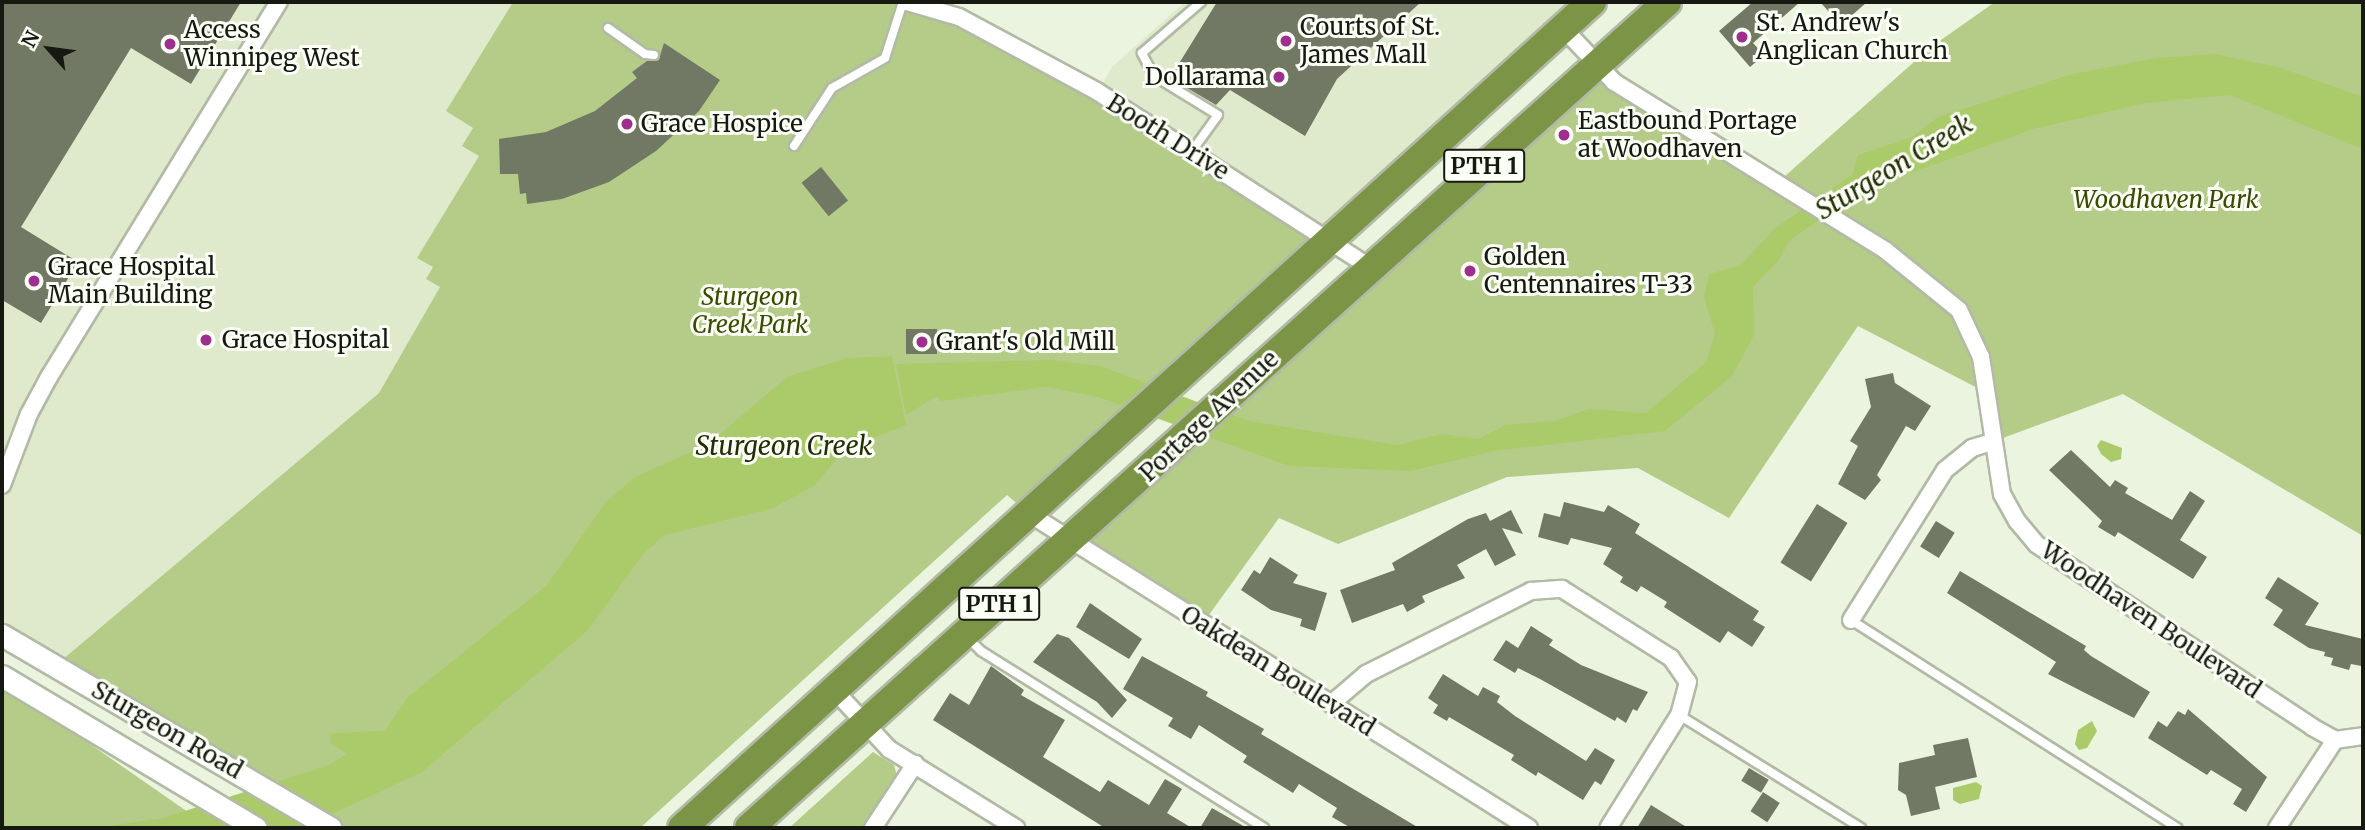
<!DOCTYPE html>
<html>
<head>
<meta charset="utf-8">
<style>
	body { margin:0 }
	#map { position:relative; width:2365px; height:830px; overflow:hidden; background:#ebf4de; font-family:Merriweather,serif }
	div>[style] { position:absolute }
	.built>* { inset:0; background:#dfeacd }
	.green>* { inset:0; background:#b4cc87 }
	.water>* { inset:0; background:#abcb6a }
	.building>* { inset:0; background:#717965; transform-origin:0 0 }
	.roads { filter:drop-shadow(2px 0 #b2baa5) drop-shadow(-2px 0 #b2baa5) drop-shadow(0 2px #b2baa5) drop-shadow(0 -2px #b2baa5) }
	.lane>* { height:8px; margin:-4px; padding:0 4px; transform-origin:4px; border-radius:4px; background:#fff }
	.street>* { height:16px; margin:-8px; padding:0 8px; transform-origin:8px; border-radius:8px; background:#fff }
	.secondary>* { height:21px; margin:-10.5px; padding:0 10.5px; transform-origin:10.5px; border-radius:10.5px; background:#fff }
	.highway>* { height:28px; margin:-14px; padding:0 14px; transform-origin:14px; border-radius:14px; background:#7b9446 }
	.dots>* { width:19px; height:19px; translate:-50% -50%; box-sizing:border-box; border:4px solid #fbfff6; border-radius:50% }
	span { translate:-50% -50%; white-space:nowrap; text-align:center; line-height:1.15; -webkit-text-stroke:6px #fbfff6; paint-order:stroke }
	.shield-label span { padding:2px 5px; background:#fbfff6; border:2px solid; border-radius:5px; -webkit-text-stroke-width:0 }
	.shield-label { font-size:23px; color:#161912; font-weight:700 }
	.poi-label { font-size:24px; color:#161912 }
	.left { translate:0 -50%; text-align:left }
	.right { translate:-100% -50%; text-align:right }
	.street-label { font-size:24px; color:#161912 }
	.park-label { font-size:24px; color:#384b00; font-style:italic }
	.water-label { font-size:26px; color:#222e05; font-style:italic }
	.frame { position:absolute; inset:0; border:4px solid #161912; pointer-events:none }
	.north { position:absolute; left:14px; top:14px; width:70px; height:70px; -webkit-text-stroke:5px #fbfff6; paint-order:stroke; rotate:298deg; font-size:19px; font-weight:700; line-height:28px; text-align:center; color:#161912 }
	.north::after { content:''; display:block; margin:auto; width:24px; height:32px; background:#161912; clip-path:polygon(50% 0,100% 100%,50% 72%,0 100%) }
</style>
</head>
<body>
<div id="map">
	<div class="built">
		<div style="clip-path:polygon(2px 2px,513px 2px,447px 110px,473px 128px,479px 156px,417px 258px,433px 267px,441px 287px,379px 393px,56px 665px,2px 635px)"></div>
		<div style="clip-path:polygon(1185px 2px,1592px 2px,1330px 240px,1098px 92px,1112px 67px)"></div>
	</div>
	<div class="green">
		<div style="clip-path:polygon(513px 2px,952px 2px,959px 17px,1330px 240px,1028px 513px,1007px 495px,640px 828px,331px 828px,56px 665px,379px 393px,440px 287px,426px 279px,433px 267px,417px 258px,479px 156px,462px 146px,473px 128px,446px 111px)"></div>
		<div style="clip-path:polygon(1995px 2px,2363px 2px,2363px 536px,2123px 394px,1992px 442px,1987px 393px,1858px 326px,1729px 518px,1638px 468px,1507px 477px,1338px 544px,1279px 518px,1203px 623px,1072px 539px,1598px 64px,1776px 184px,1931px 47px)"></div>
		<div style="clip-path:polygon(2px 683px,211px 828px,2px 828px)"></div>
		<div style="clip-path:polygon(873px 752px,894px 765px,897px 776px,864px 828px,789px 828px)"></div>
	</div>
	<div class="water">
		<div style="clip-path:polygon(2214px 54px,2278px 67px,2363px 97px,2363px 149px,2230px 95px,2145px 103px,2034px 129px,1860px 191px,1789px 241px,1779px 260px,1753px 287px,1754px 335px,1732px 376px,1665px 431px,1494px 451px,1411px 471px,1289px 466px,1098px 397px,1047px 387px,940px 401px,937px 396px,906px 415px,896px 364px,1051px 360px,1100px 366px,1249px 421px,1397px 445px,1441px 434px,1479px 439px,1505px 425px,1555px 421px,1588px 409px,1646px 413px,1706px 362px,1715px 333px,1704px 298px,1709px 274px,1741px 265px,1774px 229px,1852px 175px,1858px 155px,1912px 137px,1938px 117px,2073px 74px,2156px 58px)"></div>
		<div style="clip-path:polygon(892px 356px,906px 425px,845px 449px,814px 486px,771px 509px,665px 535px,644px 553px,588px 630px,422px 772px,302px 828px,96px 828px,163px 818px,329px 765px,347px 754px,330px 742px,332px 733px,385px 731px,407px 698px,547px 585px,606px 502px,635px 477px,707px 445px,787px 377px,847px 358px)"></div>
		<div style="clip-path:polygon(2101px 440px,2122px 448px,2121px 459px,2111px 462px,2101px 454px,2097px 446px)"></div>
		<div style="clip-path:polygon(2092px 721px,2097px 731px,2087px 748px,2079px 750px,2075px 744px,2078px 730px)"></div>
		<div style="clip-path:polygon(1976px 782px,1982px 786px,1979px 799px,1960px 804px,1953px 800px,1953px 788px)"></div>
	</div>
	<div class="building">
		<div style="clip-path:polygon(2px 2px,241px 2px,191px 84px,131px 48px,21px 227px,78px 262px,41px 323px,2px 300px)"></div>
		<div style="clip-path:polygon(1217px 2px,1421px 2px,1337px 79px,1305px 136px,1230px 90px,1216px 105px,1170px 78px)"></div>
		<div style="clip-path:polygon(1753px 2px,1800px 2px,1753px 43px,1764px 55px,1750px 67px,1719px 31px)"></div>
		<div style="clip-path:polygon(1820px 2px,1867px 2px,1841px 25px)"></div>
		<div style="clip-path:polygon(664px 43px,720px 80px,699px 111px,656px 151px,609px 182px,562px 199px,527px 204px,526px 193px,520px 194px,518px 174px,500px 174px,499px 139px,546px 132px,595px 111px,637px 78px,632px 72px,647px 61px,659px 59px)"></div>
		<div style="left:821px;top:167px;width:43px;height:25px;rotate:51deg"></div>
		<div style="left:937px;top:329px;width:25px;height:31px;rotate:90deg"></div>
		<div style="clip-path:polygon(1893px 373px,1895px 383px,1931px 406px,1915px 431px,1906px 426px,1877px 475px,1881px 480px,1865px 500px,1838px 484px,1858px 446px,1850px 441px,1871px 407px,1865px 379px)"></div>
		<div style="clip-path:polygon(2071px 450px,2110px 487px,2115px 480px,2128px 488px,2125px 493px,2172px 520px,2190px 491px,2205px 501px,2180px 540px,2207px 557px,2193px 579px,2118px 532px,2115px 537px,2098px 527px,2102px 521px,2049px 470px)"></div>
		<div style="clip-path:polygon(1564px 502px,1604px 512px,1608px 505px,1640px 524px,1635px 533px,1759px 611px,1753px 620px,1765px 627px,1752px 647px,1728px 631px,1720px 643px,1664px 607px,1667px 602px,1641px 586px,1637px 592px,1620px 582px,1623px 577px,1603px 564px,1612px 548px,1571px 538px,1568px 545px,1538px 537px,1544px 513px,1560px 517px)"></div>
		<div style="left:1817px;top:504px;width:36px;height:69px;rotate:32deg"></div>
		<div style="clip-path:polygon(1511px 510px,1523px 534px,1502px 528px,1516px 555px,1495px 566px,1486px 549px,1457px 565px,1465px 578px,1422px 596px,1425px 602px,1407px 612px,1403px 604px,1352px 623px,1340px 590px,1395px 570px,1392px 563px,1468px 519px,1486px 513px,1490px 521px)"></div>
		<div style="left:1936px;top:521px;width:22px;height:30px;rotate:32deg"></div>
		<div style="clip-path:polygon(1270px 557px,1298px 575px,1293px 583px,1327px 593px,1315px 631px,1300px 626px,1302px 619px,1271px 610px,1241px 590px,1254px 570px,1260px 574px)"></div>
		<div style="clip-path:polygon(1960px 571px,2086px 646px,2084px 650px,2091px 656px,2150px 692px,2134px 718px,2048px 674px,2056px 662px,1947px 593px)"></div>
		<div style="clip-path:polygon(2278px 577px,2319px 603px,2305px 625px,2363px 639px,2361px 666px,2351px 664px,2349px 670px,2331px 665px,2333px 658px,2324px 656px,2325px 652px,2309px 648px,2273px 625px,2283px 610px,2265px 598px)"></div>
		<div style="clip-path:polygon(1090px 603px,1142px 639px,1129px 659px,1076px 627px)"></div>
		<div style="clip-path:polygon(1531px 626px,1553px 640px,1549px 645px,1581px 665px,1648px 692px,1637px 711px,1633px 709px,1626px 723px,1617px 717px,1615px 721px,1540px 679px,1518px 668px,1515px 673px,1493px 660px,1506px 640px,1518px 648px)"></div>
		<div style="clip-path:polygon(1057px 634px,1069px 638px,1127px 700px,1112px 718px,1097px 702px,1033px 662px)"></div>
		<div style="clip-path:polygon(1142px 656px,1208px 692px,1206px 696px,1264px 729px,1261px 734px,1419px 828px,1351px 828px,1332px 817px,1337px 808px,1299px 784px,1293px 793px,1243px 762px,1247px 756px,1199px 725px,1191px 739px,1168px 726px,1173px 718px,1123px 689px)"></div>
		<div style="clip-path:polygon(991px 666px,1024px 690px,1021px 695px,1065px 720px,1043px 757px,1100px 792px,1108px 780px,1149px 805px,1165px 779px,1182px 789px,1167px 813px,1192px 828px,1105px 828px,933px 720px,950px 693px,969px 705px)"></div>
		<div style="clip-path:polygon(1443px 674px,1478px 696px,1483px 687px,1500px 696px,1497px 702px,1515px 716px,1586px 761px,1595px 748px,1615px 760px,1601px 785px,1595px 781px,1583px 800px,1538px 772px,1536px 776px,1511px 760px,1514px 755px,1449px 717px,1447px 721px,1433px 713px,1438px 705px,1428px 698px)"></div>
		<div style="clip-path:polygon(2188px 709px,2267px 777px,2246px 812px,2233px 804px,2242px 789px,2211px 770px,2207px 775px,2148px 738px,2158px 721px,2167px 727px,2178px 711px,2185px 715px)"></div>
		<div style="clip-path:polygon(1968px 738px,1977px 777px,1935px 787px,1940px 809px,1911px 816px,1906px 795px,1898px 790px,1899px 763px,1935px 755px,1933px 745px)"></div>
		<div style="left:1749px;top:768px;width:23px;height:15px;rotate:31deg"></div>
		<div style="left:1763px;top:792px;width:20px;height:23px;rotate:33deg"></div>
		<div style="clip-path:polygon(1651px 805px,1688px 828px,1637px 828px)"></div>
		<div style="clip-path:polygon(1212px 808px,1247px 828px,1200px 828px)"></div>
	</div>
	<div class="roads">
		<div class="lane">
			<div style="left:608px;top:28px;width:45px;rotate:35.1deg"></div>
			<div style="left:645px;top:54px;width:9px;rotate:6deg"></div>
			<div style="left:794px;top:146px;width:69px;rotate:-56.8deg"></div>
			<div style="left:832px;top:88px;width:61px;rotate:-29.5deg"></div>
			<div style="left:885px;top:58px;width:59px;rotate:-72.2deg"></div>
			<div style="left:1192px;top:151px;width:44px;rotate:-54.2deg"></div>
			<div style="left:1218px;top:115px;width:75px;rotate:-148.6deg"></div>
			<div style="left:1154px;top:76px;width:26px;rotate:-118deg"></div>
			<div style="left:1142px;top:53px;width:78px;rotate:-40.8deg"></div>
			<div style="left:1851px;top:620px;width:387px;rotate:32.5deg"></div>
			<div style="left:966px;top:636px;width:21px;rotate:45deg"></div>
			<div style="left:981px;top:651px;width:334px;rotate:32deg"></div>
			<div style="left:1679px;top:715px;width:214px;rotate:31.8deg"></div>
		</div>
		<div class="street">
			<div style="left:907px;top:2px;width:54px;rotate:16.1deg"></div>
			<div style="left:959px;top:17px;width:158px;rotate:28.3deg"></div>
			<div style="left:1098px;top:92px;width:325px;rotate:32.8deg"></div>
			<div style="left:1563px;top:28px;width:74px;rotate:46.6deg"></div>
			<div style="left:1614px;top:82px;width:319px;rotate:31.8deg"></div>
			<div style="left:1885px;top:250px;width:95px;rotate:39deg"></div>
			<div style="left:1959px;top:310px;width:52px;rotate:64.9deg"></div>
			<div style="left:1981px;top:357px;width:139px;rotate:81.3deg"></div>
			<div style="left:2002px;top:494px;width:31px;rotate:61deg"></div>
			<div style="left:2017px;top:521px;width:30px;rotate:50deg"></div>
			<div style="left:2036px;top:544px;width:331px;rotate:33.5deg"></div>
			<div style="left:2312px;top:727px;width:26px;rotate:29deg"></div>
			<div style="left:2335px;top:740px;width:28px;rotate:-8deg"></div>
			<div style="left:2px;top:485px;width:76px;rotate:-69.2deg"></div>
			<div style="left:29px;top:414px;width:42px;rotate:-61.6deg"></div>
			<div style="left:49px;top:377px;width:440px;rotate:-58.5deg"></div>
			<div style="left:1028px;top:513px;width:592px;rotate:32.16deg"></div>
			<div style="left:1851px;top:620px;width:177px;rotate:-57.9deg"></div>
			<div style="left:1945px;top:470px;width:35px;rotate:-39deg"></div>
			<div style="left:1972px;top:448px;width:21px;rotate:-17deg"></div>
			<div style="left:834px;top:690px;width:81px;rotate:47deg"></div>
			<div style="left:889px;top:749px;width:150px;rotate:31.9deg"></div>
			<div style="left:1331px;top:704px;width:46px;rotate:-40.6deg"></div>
			<div style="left:1366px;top:674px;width:185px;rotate:-26.7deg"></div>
			<div style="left:1531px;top:591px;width:31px;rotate:-4deg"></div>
			<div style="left:1562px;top:589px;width:129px;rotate:32.3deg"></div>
			<div style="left:1671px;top:658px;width:29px;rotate:55deg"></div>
			<div style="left:1688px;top:682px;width:34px;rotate:105deg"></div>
			<div style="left:1679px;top:715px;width:133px;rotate:122.1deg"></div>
			<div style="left:873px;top:828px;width:77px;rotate:-56.7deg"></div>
			<div style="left:2277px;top:828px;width:105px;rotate:-56.6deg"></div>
		</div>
		<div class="secondary">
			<div style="left:2px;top:635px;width:381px;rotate:30.4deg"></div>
			<div style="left:2px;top:676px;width:296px;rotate:30.9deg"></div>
		</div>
		<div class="highway">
			<div style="left:682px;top:828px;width:1229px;rotate:-42.23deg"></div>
			<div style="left:749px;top:828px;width:1235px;rotate:-41.98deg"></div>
		</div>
	</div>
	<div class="dots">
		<div style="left:1742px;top:37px;background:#9e2f8e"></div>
		<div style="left:1286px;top:41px;background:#9e2f8e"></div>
		<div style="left:170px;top:44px;background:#9e2f8e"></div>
		<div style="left:1279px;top:77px;background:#9e2f8e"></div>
		<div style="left:627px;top:124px;background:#9e2f8e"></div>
		<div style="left:1564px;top:135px;background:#9e2f8e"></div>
		<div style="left:1470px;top:271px;background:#9e2f8e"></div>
		<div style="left:34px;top:281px;background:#9e2f8e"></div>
		<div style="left:206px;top:340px;background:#9e2f8e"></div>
		<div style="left:922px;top:342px;background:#9e2f8e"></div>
	</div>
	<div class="shield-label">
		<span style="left:1484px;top:166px">PTH 1</span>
		<span style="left:999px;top:604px">PTH 1</span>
	</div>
	<div class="poi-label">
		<span class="left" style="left:1756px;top:37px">St. Andrew's<br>Anglican Church</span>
		<span class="left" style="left:1300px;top:41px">Courts of St.<br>James Mall</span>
		<span class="left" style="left:184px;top:44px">Access<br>Winnipeg West</span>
		<span class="right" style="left:1265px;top:77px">Dollarama</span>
		<span class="left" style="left:1578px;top:135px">Eastbound Portage<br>at Woodhaven</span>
		<span class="left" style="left:641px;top:124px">Grace Hospice</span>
		<span class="left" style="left:1484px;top:271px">Golden<br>Centennaires T-33</span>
		<span class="left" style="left:48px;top:281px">Grace Hospital<br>Main Building</span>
		<span class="left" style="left:222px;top:340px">Grace Hospital</span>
		<span class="left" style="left:936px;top:342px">Grant's Old Mill</span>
	</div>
	<div class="street-label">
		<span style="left:1168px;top:137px;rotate:32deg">Booth Drive</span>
		<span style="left:1209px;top:416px;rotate:-43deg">Portage Avenue</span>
		<span style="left:2151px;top:620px;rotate:34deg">Woodhaven Boulevard</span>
		<span style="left:1278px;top:671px;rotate:32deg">Oakdean Boulevard</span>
		<span style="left:167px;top:730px;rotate:30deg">Sturgeon Road</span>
	</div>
	<div class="park-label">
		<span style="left:2166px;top:200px">Woodhaven Park</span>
		<span style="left:750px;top:311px">Sturgeon<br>Creek Park</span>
	</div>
	<div class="water-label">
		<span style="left:1894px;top:167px;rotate:-31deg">Sturgeon Creek</span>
		<span style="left:784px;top:446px">Sturgeon Creek</span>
	</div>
	<div class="frame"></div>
	<div class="north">N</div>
</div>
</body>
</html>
